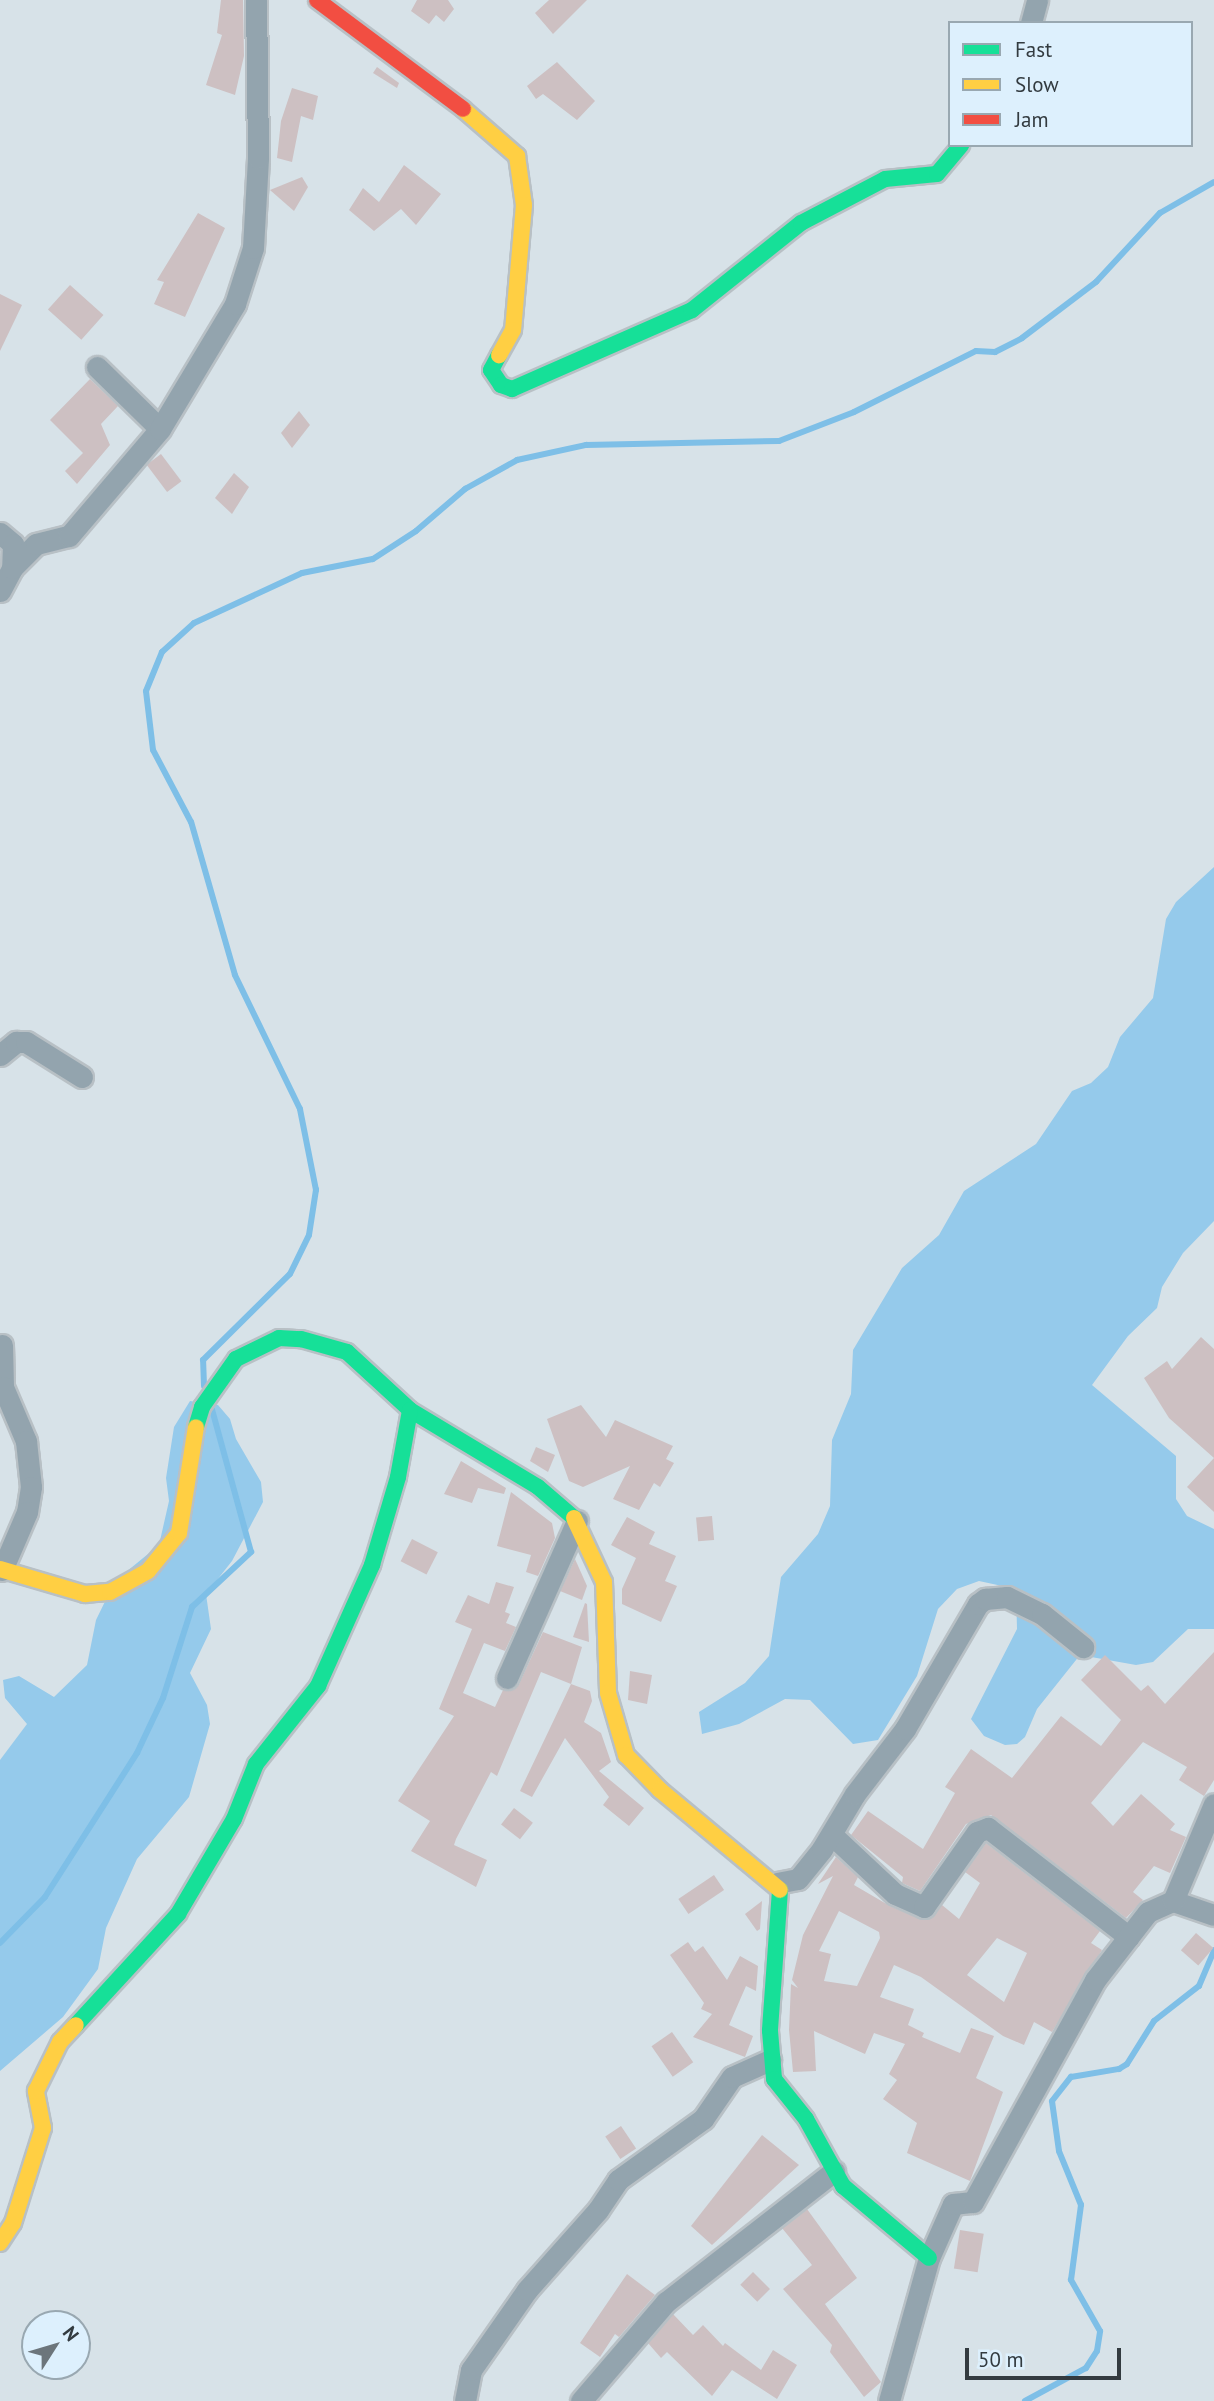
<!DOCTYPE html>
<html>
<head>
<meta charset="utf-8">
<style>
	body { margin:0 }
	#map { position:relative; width:1214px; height:2401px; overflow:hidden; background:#d7e2e8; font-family:"PT Sans",sans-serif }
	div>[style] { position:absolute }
	.forest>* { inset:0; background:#95caeb }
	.stream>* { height:6px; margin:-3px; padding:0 3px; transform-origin:3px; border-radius:3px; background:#7ebfe7 }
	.building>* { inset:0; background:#cdc0c2; transform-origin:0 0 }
	.roads { filter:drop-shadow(2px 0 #b8c0c5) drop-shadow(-2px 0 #b8c0c5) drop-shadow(0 2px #b8c0c5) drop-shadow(0 -2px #b8c0c5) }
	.street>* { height:21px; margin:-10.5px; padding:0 10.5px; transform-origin:10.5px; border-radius:10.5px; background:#93a4ae }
	.fast>* { height:16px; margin:-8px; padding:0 8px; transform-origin:8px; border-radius:8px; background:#16e098 }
	.slow>* { height:16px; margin:-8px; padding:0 8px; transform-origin:8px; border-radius:8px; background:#ffcf43 }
	.jam>* { height:16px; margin:-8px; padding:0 8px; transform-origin:8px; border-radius:8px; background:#f24e42 }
	span { translate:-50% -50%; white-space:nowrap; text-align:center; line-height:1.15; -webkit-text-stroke:5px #ddf0fd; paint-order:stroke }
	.legend { position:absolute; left:948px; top:21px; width:245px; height:126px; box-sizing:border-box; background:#ddf0fd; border:2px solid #99a8b1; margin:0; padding:9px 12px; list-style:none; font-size:21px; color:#333b40 }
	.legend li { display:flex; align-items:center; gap:14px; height:35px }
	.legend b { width:35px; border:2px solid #99a8b1 }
	.north { position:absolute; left:21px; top:2310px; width:70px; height:70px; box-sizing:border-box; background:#ddf0fd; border:2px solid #99a8b1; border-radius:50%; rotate:53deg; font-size:19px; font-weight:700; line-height:28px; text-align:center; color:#333b40 }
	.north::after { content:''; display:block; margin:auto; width:24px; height:32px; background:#6c757b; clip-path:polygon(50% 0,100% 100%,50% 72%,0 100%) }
	.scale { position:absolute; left:965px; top:2348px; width:156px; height:32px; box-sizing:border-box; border:4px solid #333b40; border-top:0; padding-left:9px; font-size:21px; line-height:24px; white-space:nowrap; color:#333b40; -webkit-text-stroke:5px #ddf0fd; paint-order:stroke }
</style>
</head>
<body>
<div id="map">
	<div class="forest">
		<div style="clip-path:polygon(1214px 867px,1214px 1221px,1183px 1253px,1162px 1287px,1157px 1308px,1128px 1336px,1092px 1385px,1176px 1456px,1176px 1499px,1187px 1516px,1214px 1529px,1214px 1629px,1188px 1629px,1153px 1662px,1136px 1665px,1080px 1655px,1037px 1709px,1025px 1737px,1017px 1744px,1005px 1745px,984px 1736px,971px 1719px,1017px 1629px,1016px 1589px,979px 1581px,957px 1589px,938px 1609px,917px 1676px,878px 1740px,853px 1744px,810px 1700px,785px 1699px,739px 1724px,702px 1734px,699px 1712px,745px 1683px,769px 1656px,781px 1577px,818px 1534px,830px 1506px,832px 1440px,851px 1394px,853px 1350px,902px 1268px,939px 1235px,964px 1191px,1036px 1144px,1072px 1091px,1091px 1083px,1108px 1067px,1120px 1037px,1153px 998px,1166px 919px,1176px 902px)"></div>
		<div style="clip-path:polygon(190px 1401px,218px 1405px,230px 1419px,236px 1439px,261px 1482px,263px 1502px,232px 1561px,206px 1594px,211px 1629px,190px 1673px,207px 1705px,210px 1724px,189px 1797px,137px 1859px,106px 1928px,98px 1969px,63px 2017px,0 2071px,0 1760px,27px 1724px,5px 1698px,3px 1680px,19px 1676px,54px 1697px,87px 1665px,96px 1620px,115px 1581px,159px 1545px,169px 1501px,166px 1478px,174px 1427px)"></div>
	</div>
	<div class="stream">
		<div style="left:204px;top:1386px;width:26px;rotate:-92deg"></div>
		<div style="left:203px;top:1360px;width:122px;rotate:-44.7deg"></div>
		<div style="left:290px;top:1274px;width:43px;rotate:-64deg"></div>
		<div style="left:309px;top:1235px;width:46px;rotate:-81.2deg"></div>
		<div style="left:316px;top:1190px;width:83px;rotate:-101.2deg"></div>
		<div style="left:300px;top:1109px;width:149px;rotate:-115.9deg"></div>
		<div style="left:235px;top:975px;width:159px;rotate:-106deg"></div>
		<div style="left:191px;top:822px;width:81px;rotate:-117.8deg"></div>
		<div style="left:153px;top:750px;width:59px;rotate:-96.8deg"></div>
		<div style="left:146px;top:691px;width:42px;rotate:-67.7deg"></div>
		<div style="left:162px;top:652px;width:43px;rotate:-42.2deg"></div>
		<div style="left:194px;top:623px;width:119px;rotate:-24.8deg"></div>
		<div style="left:302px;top:573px;width:72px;rotate:-11.2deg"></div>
		<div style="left:373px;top:559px;width:51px;rotate:-33.1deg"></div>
		<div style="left:416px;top:531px;width:65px;rotate:-40.6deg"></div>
		<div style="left:465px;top:489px;width:60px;rotate:-29.1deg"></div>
		<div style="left:517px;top:460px;width:71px;rotate:-12.3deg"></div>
		<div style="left:586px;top:445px;width:193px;rotate:-1.2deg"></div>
		<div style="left:779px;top:441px;width:80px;rotate:-21.1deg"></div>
		<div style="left:854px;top:412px;width:136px;rotate:-26.6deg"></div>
		<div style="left:976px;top:351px;width:19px;rotate:3deg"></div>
		<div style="left:995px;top:352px;width:30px;rotate:-27deg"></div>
		<div style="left:1022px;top:338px;width:93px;rotate:-37.1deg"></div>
		<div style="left:1096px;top:282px;width:94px;rotate:-47.2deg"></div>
		<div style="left:1160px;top:213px;width:62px;rotate:-29.9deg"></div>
		<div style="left:0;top:1943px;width:64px;rotate:-45.6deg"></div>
		<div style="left:45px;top:1897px;width:171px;rotate:-57.4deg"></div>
		<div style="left:137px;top:1753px;width:61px;rotate:-64.7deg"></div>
		<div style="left:163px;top:1698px;width:96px;rotate:-72.3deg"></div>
		<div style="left:192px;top:1607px;width:81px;rotate:-43deg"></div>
		<div style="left:251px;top:1552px;width:148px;rotate:-105.3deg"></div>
		<div style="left:1025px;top:2401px;width:69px;rotate:-28.4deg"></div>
		<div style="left:1086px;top:2368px;width:20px;rotate:-57deg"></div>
		<div style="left:1097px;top:2351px;width:20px;rotate:-81deg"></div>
		<div style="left:1100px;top:2331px;width:59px;rotate:-119.6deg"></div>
		<div style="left:1071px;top:2280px;width:76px;rotate:-82.4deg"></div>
		<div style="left:1081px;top:2205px;width:58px;rotate:-112.2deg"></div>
		<div style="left:1059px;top:2151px;width:50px;rotate:-98deg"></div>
		<div style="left:1052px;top:2101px;width:31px;rotate:-52deg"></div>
		<div style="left:1071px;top:2077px;width:49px;rotate:-9.5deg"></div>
		<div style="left:1119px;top:2069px;width:9px;rotate:-32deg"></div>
		<div style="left:1127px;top:2064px;width:51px;rotate:-57.9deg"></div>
		<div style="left:1154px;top:2021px;width:57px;rotate:-37.9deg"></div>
		<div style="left:1199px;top:1986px;width:39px;rotate:-67deg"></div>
	</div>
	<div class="building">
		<div style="clip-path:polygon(221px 0,243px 0,244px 56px,235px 95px,206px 85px,222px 35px,217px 33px)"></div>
		<div style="clip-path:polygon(417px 0,448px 0,454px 9px,444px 22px,436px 15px,429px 24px,411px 11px)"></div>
		<div style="clip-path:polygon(549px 0,587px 0,553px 34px,535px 13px)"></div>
		<div style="clip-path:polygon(557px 62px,595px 101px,577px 120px,543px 94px,536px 99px,527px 86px)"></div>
		<div style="clip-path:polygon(377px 67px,399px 83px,397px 88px,373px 73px)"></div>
		<div style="clip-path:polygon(292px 88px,318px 96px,313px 120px,301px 116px,292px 162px,277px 158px,281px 121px)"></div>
		<div style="clip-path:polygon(404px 165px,441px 194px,416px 225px,401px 209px,374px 231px,349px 210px,363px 188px,379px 202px)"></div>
		<div style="clip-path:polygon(302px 177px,308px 187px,294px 211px,270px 190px)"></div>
		<div style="clip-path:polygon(198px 213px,225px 228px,185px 317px,154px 304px,164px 282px,157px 280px)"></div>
		<div style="left:70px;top:285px;width:45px;height:33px;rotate:42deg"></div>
		<div style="clip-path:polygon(0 294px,22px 305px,0 351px)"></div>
		<div style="clip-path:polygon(90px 379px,118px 406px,101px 424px,110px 445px,77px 484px,65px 471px,83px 453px,50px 420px)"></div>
		<div style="clip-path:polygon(299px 411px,310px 425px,292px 448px,281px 433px)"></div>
		<div style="left:161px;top:454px;width:34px;height:18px;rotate:53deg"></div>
		<div style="clip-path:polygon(234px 473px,249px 487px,232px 514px,215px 498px)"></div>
		<div style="clip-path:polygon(1201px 1337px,1214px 1349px,1214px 1458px,1169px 1418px,1144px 1378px,1167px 1361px,1172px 1369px)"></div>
		<div style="clip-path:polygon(581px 1405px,606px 1437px,615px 1420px,673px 1446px,666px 1459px,674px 1463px,660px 1487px,654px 1483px,639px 1510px,613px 1499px,630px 1466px,583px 1487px,569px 1481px,547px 1419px)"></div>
		<div style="clip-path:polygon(536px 1447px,555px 1455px,548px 1472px,530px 1461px)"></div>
		<div style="clip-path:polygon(1214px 1458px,1214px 1512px,1187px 1487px)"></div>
		<div style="clip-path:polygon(461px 1461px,506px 1488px,504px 1494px,478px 1488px,472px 1503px,444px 1494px)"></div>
		<div style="clip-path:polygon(511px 1492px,552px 1523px,555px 1538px,538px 1576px,526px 1572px,531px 1555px,497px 1546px)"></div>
		<div style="left:712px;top:1516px;width:24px;height:16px;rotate:85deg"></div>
		<div style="clip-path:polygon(627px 1517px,655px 1532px,649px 1544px,676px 1556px,665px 1581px,677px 1586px,661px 1622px,622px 1604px,622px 1589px,636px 1558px,611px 1545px)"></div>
		<div style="left:412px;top:1539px;width:29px;height:25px;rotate:27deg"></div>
		<div style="clip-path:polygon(575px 1559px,587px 1586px,582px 1600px,560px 1591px)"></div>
		<div style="clip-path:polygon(496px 1582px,514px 1587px,505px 1612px,510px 1614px,506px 1623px,516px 1627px,505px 1651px,484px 1643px,463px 1693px,495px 1707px,503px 1690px,519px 1684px,543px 1632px,582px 1647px,571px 1684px,541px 1672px,497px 1776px,491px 1772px,456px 1839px,454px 1845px,487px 1860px,476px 1887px,411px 1851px,430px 1821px,398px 1801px,454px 1716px,439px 1709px,472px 1629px,455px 1622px,468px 1595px,489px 1604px)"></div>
		<div style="clip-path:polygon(585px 1603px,587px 1604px,589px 1642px,573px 1637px)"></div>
		<div style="clip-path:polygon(1214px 1652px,1214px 1780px,1204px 1796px,1179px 1780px,1187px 1767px,1143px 1742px,1091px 1803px,1113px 1826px,1141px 1794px,1175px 1824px,1170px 1830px,1186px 1837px,1170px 1873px,1154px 1866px,1133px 1892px,1143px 1900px,1126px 1918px,991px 1815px,966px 1824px,920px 1891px,902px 1883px,903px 1877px,851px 1835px,868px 1811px,923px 1849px,955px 1793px,945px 1787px,971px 1749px,1012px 1778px,1061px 1716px,1101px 1746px,1121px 1720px,1081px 1680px,1105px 1655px,1141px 1691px,1148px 1685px,1165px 1704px)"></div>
		<div style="clip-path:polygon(630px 1671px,652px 1675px,647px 1704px,628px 1700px)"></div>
		<div style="clip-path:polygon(571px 1684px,590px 1691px,592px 1701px,584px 1722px,601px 1733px,611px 1762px,599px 1771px,644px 1808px,629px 1826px,603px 1805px,609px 1797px,565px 1738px,532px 1797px,520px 1791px)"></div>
		<div style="left:514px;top:1808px;width:24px;height:21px;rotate:38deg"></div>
		<div style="clip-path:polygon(evenodd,986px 1843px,1100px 1931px,1091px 1943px,1102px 1950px,1052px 2032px,1034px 2022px,1024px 2045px,1003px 2036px,921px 1977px,894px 1965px,880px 1997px,914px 2009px,908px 2025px,924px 2033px,922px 2037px,960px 2053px,971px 2028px,994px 2036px,976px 2078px,1003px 2092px,970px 2181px,907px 2153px,917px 2123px,883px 2099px,897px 2080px,889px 2074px,905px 2044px,874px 2033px,865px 2054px,814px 2031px,816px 2071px,793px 2072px,789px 2030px,791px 1984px,798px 1988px,792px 1980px,803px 1935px,833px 1876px,818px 1884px,836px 1857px,858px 1877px,854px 1885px,890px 1906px,924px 1920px,942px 1905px,959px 1919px,980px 1883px,965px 1872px,986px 1843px,839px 1911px,879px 1932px,880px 1938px,857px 1986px,824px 1981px,831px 1954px,819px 1951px,839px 1911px,986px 1843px,997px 1938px,1027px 1953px,1004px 2002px,967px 1975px,997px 1938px)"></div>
		<div style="left:714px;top:1875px;width:18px;height:43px;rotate:56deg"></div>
		<div style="clip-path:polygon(762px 1901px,760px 1929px,757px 1931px,745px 1914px)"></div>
		<div style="left:1196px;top:1933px;width:23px;height:23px;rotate:41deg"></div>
		<div style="clip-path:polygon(688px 1942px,695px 1952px,703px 1946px,727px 1980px,740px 1956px,758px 1966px,756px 1991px,746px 1986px,729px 2025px,753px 2036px,745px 2057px,693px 2037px,712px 2014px,701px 2009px,704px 2003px,670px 1955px)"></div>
		<div style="left:672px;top:2032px;width:37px;height:25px;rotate:55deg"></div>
		<div style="left:621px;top:2126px;width:27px;height:19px;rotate:56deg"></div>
		<div style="clip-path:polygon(762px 2135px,799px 2165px,712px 2245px,691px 2226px)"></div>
		<div style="clip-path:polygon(807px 2209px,857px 2278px,825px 2304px,881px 2382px,864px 2397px,830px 2352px,832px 2345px,783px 2289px,812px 2265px,782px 2228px)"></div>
		<div style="left:960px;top:2230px;width:24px;height:39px;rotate:9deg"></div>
		<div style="left:753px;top:2272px;width:24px;height:18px;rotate:45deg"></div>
		<div style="clip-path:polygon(627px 2274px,655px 2295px,619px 2337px,615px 2334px,600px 2357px,580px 2343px)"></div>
		<div style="clip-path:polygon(673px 2314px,693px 2335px,703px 2325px,723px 2346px,725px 2343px,761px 2370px,773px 2350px,797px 2365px,777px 2399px,732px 2370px,712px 2396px,667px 2352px,661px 2358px,648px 2343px)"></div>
	</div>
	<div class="roads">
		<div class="street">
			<div style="left:1031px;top:23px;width:24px;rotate:-75deg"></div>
			<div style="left:97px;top:367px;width:88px;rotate:44.5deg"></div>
			<div style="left:0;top:533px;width:17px;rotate:40deg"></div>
			<div style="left:13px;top:544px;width:24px;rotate:92deg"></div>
			<div style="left:0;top:591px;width:26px;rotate:-62deg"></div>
			<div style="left:12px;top:568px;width:34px;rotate:-45deg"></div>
			<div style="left:36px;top:544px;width:34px;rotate:-14deg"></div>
			<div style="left:69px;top:536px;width:140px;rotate:-49.6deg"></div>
			<div style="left:160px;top:429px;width:146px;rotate:-59deg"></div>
			<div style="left:235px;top:304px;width:59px;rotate:-72.2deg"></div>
			<div style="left:253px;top:248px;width:90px;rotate:-86.8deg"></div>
			<div style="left:258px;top:158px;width:158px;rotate:-90.7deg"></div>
			<div style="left:0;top:1055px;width:21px;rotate:-39deg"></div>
			<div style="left:16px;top:1042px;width:10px"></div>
			<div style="left:26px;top:1042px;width:66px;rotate:32deg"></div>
			<div style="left:2px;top:1345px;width:42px;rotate:88.6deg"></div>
			<div style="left:3px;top:1387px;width:59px;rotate:66.9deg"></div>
			<div style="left:26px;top:1441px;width:46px;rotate:83.8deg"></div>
			<div style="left:31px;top:1487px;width:25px;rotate:99deg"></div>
			<div style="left:27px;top:1512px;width:63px;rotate:113.3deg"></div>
			<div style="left:507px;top:1678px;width:172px;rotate:-66deg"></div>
			<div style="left:832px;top:1835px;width:86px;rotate:43.1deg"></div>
			<div style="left:895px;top:1894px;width:32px;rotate:24deg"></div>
			<div style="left:924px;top:1907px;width:92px;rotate:-54.8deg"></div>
			<div style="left:977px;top:1832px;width:12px;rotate:-20deg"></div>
			<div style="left:988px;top:1828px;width:178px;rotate:37.7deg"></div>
			<div style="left:777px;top:1883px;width:21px;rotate:-11deg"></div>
			<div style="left:798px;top:1879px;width:38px;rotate:-51deg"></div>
			<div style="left:822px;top:1849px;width:64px;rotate:-59deg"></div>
			<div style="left:855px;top:1794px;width:82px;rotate:-52.4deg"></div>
			<div style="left:905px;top:1729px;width:145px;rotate:-59.7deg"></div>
			<div style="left:978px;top:1604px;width:9px;rotate:-36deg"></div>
			<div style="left:985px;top:1599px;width:22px;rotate:-5deg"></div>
			<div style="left:1007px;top:1597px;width:39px;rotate:26deg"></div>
			<div style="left:1042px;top:1614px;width:53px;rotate:38.8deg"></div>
			<div style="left:1173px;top:1901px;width:43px;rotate:18.9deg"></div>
			<div style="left:465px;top:2401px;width:32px;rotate:-79deg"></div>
			<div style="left:471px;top:2370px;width:98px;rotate:-55deg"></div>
			<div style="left:527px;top:2290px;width:107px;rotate:-48.4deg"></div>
			<div style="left:598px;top:2210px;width:36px;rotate:-56deg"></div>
			<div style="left:618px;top:2180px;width:105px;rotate:-35.7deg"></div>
			<div style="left:703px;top:2119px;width:51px;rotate:-55.4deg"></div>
			<div style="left:732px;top:2077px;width:42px;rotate:-24.1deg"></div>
			<div style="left:581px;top:2401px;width:130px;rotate:-49.4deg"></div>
			<div style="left:666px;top:2302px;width:213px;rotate:-37.9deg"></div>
			<div style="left:889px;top:2401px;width:148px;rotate:-74.4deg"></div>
			<div style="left:929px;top:2258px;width:59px;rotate:-66deg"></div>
			<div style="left:953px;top:2204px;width:20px;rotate:-6deg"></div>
			<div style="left:973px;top:2202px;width:253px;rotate:-61.2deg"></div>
			<div style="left:1095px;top:1980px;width:86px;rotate:-52.1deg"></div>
			<div style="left:1148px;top:1912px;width:27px;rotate:-24deg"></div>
			<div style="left:1173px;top:1901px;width:105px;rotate:-67.1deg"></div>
		</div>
		<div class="fast">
			<div style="left:499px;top:355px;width:17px;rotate:118deg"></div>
			<div style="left:491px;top:370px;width:18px;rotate:56deg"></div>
			<div style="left:501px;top:385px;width:12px;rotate:20deg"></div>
			<div style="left:512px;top:389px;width:197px;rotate:-23.7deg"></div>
			<div style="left:692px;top:310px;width:139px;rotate:-38.6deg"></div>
			<div style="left:801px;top:223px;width:95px;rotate:-27.6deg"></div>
			<div style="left:885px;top:179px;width:52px;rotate:-5.5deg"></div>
			<div style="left:937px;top:174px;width:38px;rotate:-50deg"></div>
			<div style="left:196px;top:1427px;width:21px;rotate:-73deg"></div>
			<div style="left:202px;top:1407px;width:59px;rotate:-54.7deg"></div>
			<div style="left:236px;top:1359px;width:48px;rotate:-26deg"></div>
			<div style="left:279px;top:1338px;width:22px;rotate:3deg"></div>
			<div style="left:301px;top:1339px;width:48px;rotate:15.8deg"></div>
			<div style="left:347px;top:1352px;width:86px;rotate:42.6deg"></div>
			<div style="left:410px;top:1410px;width:149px;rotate:31deg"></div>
			<div style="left:538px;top:1487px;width:48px;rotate:40.7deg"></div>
			<div style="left:780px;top:1890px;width:141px;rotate:94.1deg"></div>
			<div style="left:770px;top:2031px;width:48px;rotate:85.2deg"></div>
			<div style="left:774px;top:2079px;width:51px;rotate:51.3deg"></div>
			<div style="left:806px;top:2119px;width:77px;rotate:61.1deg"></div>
			<div style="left:843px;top:2186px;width:112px;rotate:39.9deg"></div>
			<div style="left:76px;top:2025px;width:151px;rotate:-47.4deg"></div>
			<div style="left:178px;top:1914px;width:110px;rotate:-59.5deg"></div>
			<div style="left:234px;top:1819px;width:59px;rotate:-68.2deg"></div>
			<div style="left:256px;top:1764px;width:100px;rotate:-51.5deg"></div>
			<div style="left:318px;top:1686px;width:133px;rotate:-65.9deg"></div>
			<div style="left:372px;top:1565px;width:92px;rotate:-73.5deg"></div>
			<div style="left:398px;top:1477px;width:68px;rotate:-79.8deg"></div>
		</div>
		<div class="slow">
			<div style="left:463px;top:109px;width:72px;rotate:41deg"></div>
			<div style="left:517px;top:156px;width:49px;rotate:81.9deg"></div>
			<div style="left:524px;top:205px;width:125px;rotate:95deg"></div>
			<div style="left:513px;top:330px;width:29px;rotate:119deg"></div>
			<div style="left:574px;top:1518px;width:71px;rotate:64.9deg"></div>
			<div style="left:604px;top:1582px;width:111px;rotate:87.9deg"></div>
			<div style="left:608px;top:1693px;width:65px;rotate:73.8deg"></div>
			<div style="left:626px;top:1755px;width:49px;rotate:45.8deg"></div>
			<div style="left:660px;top:1790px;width:156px;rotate:39.8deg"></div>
			<div style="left:0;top:1569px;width:89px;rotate:16.4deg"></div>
			<div style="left:85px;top:1594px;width:25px;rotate:-5deg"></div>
			<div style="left:110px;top:1592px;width:43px;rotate:-28.9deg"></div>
			<div style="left:148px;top:1571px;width:49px;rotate:-50.8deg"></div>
			<div style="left:179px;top:1533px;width:107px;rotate:-80.9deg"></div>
			<div style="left:0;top:2243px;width:24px;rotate:-57deg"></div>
			<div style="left:13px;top:2223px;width:100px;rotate:-72.5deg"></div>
			<div style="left:43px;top:2128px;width:38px;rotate:-101deg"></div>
			<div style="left:36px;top:2091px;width:55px;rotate:-63.9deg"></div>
			<div style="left:60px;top:2042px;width:23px;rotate:-47deg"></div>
		</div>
		<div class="jam">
			<div style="left:317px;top:0;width:182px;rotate:36.7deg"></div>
		</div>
	</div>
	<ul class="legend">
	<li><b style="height:9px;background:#16e098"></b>Fast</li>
	<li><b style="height:9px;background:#ffcf43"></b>Slow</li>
	<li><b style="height:9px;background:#f24e42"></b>Jam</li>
	</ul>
	<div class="north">N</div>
	<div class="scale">50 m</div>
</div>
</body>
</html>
